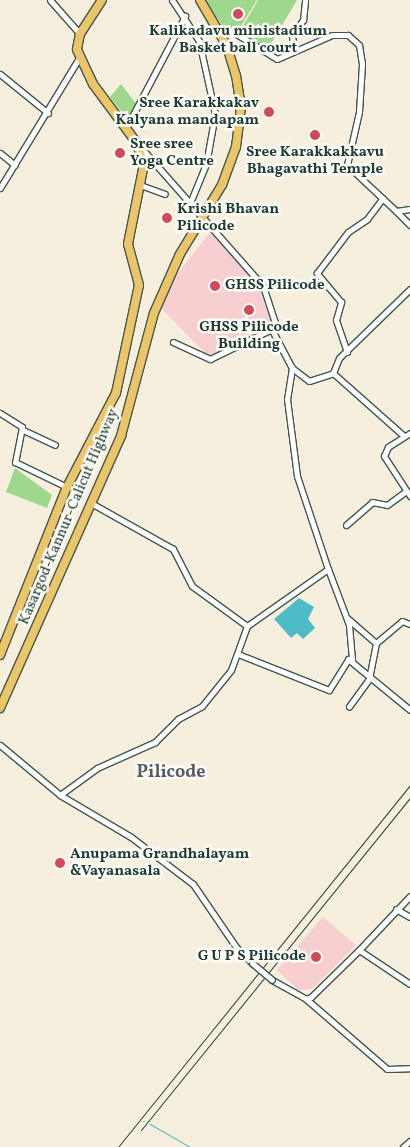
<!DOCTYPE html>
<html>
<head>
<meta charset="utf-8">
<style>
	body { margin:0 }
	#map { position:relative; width:410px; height:1147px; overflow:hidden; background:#f7efdd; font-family:Vollkorn,serif }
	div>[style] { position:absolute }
	.built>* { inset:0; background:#f7cfd1 }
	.green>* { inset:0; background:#9dd88c }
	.water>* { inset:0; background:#4ebcc6 }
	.stream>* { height:1px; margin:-0.5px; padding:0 0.5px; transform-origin:0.5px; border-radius:0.5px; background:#4ebcc6 }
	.roads { filter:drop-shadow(1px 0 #3f584d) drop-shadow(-1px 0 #3f584d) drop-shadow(0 1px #3f584d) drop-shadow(0 -1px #3f584d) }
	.minor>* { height:5px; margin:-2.5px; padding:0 2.5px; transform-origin:2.5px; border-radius:2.5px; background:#fff }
	.highway>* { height:8px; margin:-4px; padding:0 4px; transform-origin:4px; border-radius:4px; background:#edc569 }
	.rail>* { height:1px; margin:-0.5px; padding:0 0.5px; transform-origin:0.5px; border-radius:0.5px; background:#1f3d34 }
	.bridges { filter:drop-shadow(1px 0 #3f584d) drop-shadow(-1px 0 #3f584d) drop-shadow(0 1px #3f584d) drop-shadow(0 -1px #3f584d) }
	.minor-bridge>* { height:5px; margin:-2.5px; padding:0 2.5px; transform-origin:2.5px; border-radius:2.5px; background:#fff }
	.dots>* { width:14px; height:14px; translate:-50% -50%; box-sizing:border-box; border:2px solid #fdfcf7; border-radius:50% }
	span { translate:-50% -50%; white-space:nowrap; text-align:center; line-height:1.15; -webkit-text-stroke:5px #fdfcf7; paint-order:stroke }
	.poi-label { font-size:15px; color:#1f3d34; font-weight:700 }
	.right { translate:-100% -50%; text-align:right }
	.left { translate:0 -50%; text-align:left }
	.street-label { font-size:15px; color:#1f3d34 }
	.quarter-label { font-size:18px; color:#575c61; font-weight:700 }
</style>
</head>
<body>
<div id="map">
	<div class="built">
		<div style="clip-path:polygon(212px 230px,256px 276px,267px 296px,274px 321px,209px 357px,155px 302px)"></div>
		<div style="clip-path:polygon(323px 917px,356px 945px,312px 989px,298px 990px,277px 970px)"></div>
	</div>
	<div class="green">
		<div style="clip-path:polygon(205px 0,257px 0,238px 31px,223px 27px)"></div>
		<div style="clip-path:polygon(258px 0,297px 0,266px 52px,239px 33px)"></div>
		<div style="clip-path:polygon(121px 84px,137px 105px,127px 119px,110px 97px)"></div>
		<div style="clip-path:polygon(15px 468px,52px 495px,47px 508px,6px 492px)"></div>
	</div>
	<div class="water">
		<div style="clip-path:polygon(299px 598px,314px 607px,308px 619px,315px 628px,303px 639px,297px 633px,291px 638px,274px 619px)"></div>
	</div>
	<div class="stream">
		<div style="left:143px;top:1121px;width:1px"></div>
		<div style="left:150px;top:1124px;width:46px;rotate:29.9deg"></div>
	</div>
	<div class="roads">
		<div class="minor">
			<div style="left:50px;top:0;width:45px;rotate:48.6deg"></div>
			<div style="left:172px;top:0;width:49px;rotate:56.6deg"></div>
			<div style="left:199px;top:41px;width:75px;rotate:77.6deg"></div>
			<div style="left:215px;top:114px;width:51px;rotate:100.2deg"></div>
			<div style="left:206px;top:164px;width:42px;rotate:112.3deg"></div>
			<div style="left:219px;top:31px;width:11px;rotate:-5deg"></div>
			<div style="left:230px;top:30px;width:55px;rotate:31.7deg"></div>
			<div style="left:277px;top:59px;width:60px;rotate:-23.6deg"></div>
			<div style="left:332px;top:35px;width:16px"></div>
			<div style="left:348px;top:35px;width:15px;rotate:42deg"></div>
			<div style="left:359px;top:45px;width:19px;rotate:81deg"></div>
			<div style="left:362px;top:64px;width:48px;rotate:93.6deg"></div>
			<div style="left:359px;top:112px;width:54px;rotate:102.8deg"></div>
			<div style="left:347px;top:165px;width:67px;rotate:43.2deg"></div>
			<div style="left:396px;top:211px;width:14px;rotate:-8deg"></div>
			<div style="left:294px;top:50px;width:15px;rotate:-98deg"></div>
			<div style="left:292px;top:35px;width:19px;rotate:-54deg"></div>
			<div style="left:303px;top:20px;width:20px;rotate:-84deg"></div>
			<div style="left:0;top:74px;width:62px;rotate:39.1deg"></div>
			<div style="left:126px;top:128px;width:127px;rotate:-62.2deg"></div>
			<div style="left:136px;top:142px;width:192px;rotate:48.6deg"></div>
			<div style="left:263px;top:286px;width:38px;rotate:72deg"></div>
			<div style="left:275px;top:322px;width:10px;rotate:101deg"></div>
			<div style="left:273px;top:332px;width:41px;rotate:62.2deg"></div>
			<div style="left:292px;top:368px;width:31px;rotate:99deg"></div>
			<div style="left:287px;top:399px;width:78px;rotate:82.6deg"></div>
			<div style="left:297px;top:476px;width:98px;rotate:71.6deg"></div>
			<div style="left:328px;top:569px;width:99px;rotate:144.9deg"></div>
			<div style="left:0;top:153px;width:19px;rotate:39deg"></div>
			<div style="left:143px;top:186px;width:23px;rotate:20deg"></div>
			<div style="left:0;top:188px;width:152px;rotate:-58.7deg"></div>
			<div style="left:396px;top:211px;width:20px;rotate:45deg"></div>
			<div style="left:173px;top:342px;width:41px;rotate:24.7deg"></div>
			<div style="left:210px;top:359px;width:71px;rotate:-25.8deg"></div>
			<div style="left:347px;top:352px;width:34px;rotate:-109deg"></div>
			<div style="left:336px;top:320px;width:19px;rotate:-74deg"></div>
			<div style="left:341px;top:302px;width:38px;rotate:-130deg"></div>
			<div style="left:317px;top:273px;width:51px;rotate:-52.9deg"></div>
			<div style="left:348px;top:232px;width:23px;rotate:-34deg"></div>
			<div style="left:367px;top:219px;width:26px;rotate:-53deg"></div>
			<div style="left:292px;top:368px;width:21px;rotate:37deg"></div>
			<div style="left:309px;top:381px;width:25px;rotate:-18deg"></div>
			<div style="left:333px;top:373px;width:95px;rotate:41.6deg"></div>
			<div style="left:333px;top:373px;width:16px;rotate:-68deg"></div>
			<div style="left:339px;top:358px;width:99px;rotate:-44.2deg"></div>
			<div style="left:0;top:413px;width:26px;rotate:32deg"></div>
			<div style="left:22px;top:427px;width:36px;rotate:101deg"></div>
			<div style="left:15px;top:462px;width:58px;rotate:25.7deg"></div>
			<div style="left:23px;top:430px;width:35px;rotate:25deg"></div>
			<div style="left:410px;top:433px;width:26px;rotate:148deg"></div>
			<div style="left:388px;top:447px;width:10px;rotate:114deg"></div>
			<div style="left:384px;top:456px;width:48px;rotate:57deg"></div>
			<div style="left:346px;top:525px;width:35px;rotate:-41deg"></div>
			<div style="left:372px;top:502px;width:15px;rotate:11deg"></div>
			<div style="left:387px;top:505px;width:24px;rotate:-36deg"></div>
			<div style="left:328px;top:569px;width:60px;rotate:69.4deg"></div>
			<div style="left:349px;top:625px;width:37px;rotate:85deg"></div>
			<div style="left:347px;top:618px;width:38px;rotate:41deg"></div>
			<div style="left:376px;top:643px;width:37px;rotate:101deg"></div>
			<div style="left:369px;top:679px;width:34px;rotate:126deg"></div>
			<div style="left:376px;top:643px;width:34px;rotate:-40deg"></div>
			<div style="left:402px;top:621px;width:9px;rotate:21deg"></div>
			<div style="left:238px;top:654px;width:98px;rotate:21.6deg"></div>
			<div style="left:329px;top:690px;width:36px;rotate:-58deg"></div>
			<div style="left:348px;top:659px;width:80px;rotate:39.4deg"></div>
			<div style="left:0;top:745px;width:78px;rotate:39.8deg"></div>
			<div style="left:60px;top:795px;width:82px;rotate:30.6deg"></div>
			<div style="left:131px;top:837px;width:78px;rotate:37.2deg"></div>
			<div style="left:193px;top:884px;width:76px;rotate:55.7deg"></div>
			<div style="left:236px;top:947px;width:23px;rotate:45deg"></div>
			<div style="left:60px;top:795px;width:46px;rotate:-36.1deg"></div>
			<div style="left:97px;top:768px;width:64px;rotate:-24.1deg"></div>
			<div style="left:155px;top:742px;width:33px;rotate:-45deg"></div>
			<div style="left:178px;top:719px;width:27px;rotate:-28deg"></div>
			<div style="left:202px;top:706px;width:46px;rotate:-51.1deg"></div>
			<div style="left:231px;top:670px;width:47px;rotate:-70deg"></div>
			<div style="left:247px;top:626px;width:68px;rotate:-144deg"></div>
			<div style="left:192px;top:586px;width:42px;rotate:-117.2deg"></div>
			<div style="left:173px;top:549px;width:94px;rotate:-150.7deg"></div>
			<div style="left:396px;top:909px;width:16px;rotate:30deg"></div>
			<div style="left:359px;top:950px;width:74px;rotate:-46.6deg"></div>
			<div style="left:272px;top:980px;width:39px;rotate:29deg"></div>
			<div style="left:306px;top:999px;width:5px;rotate:-22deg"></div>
			<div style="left:311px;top:997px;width:67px;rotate:-44.4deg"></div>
			<div style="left:359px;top:950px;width:61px;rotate:33.7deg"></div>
			<div style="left:306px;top:999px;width:107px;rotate:40.8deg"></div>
			<div style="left:387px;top:1069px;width:23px;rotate:-2deg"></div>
			<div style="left:403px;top:1147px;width:9px;rotate:-41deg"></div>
		</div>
		<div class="highway">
			<div style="left:0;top:655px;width:181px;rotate:-68.3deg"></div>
			<div style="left:67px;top:487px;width:106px;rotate:-62.5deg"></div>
			<div style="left:116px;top:393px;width:110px;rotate:-78deg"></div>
			<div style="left:139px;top:285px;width:42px;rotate:-105deg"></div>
			<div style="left:128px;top:244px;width:82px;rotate:-78.7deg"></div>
			<div style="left:144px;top:164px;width:23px;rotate:-110deg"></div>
			<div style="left:136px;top:142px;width:72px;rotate:-126.6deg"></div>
			<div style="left:93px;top:84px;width:38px;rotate:-115deg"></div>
			<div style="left:77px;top:49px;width:15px;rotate:-79deg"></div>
			<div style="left:80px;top:34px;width:40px;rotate:-57.1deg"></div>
			<div style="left:0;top:708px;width:298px;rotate:-66deg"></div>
			<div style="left:121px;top:436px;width:127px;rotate:-75deg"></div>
			<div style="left:154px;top:313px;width:64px;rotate:-66.2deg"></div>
			<div style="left:180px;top:254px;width:81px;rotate:-58.7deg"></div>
			<div style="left:222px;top:185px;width:40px;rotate:-69.8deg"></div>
			<div style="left:236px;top:147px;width:40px;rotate:-82.9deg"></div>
			<div style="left:241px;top:107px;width:31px;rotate:-99deg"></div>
			<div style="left:236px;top:76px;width:31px;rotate:-107deg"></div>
			<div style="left:227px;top:46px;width:53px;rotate:-120.4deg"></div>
		</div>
	</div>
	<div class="rail">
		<div style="left:141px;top:1130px;width:427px;rotate:-51deg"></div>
		<div style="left:118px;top:1147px;width:465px;rotate:-51.1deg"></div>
	</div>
	<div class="bridges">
		<div class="minor-bridge">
			<div style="left:252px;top:963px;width:26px;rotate:40deg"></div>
		</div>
	</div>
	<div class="dots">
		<div style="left:238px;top:14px;background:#d1495b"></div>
		<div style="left:269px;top:112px;background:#d1495b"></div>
		<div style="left:315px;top:135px;background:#d1495b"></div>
		<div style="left:120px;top:153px;background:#d1495b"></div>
		<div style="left:167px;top:218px;background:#d1495b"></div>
		<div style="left:215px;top:286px;background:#d1495b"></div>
		<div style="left:249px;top:310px;background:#d1495b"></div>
		<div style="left:60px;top:863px;background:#d1495b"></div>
		<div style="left:316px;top:957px;background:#d1495b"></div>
	</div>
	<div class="poi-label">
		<span style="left:238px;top:40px">Kalikadavu ministadium<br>Basket ball court</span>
		<span class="right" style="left:259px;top:112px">Sree Karakkakav<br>Kalyana mandapam</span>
		<span class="left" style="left:130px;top:153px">Sree sree<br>Yoga Centre</span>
		<span style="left:315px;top:161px">Sree Karakkakkavu<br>Bhagavathi Temple</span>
		<span class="left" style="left:177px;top:218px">Krishi Bhavan<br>Pilicode</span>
		<span class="left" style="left:225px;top:286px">GHSS Pilicode</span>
		<span style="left:249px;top:336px">GHSS Pilicode<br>Building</span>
		<span class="left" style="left:70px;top:863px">Anupama Grandhalayam<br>&amp;Vayanasala</span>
		<span class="right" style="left:306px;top:957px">G U P S Pilicode</span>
	</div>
	<div class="street-label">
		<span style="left:69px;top:517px;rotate:-67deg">Kasargod-Kannur-Calicut Highway</span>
	</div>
	<div class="quarter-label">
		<span style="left:171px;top:773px">Pilicode</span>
	</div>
</div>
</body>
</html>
